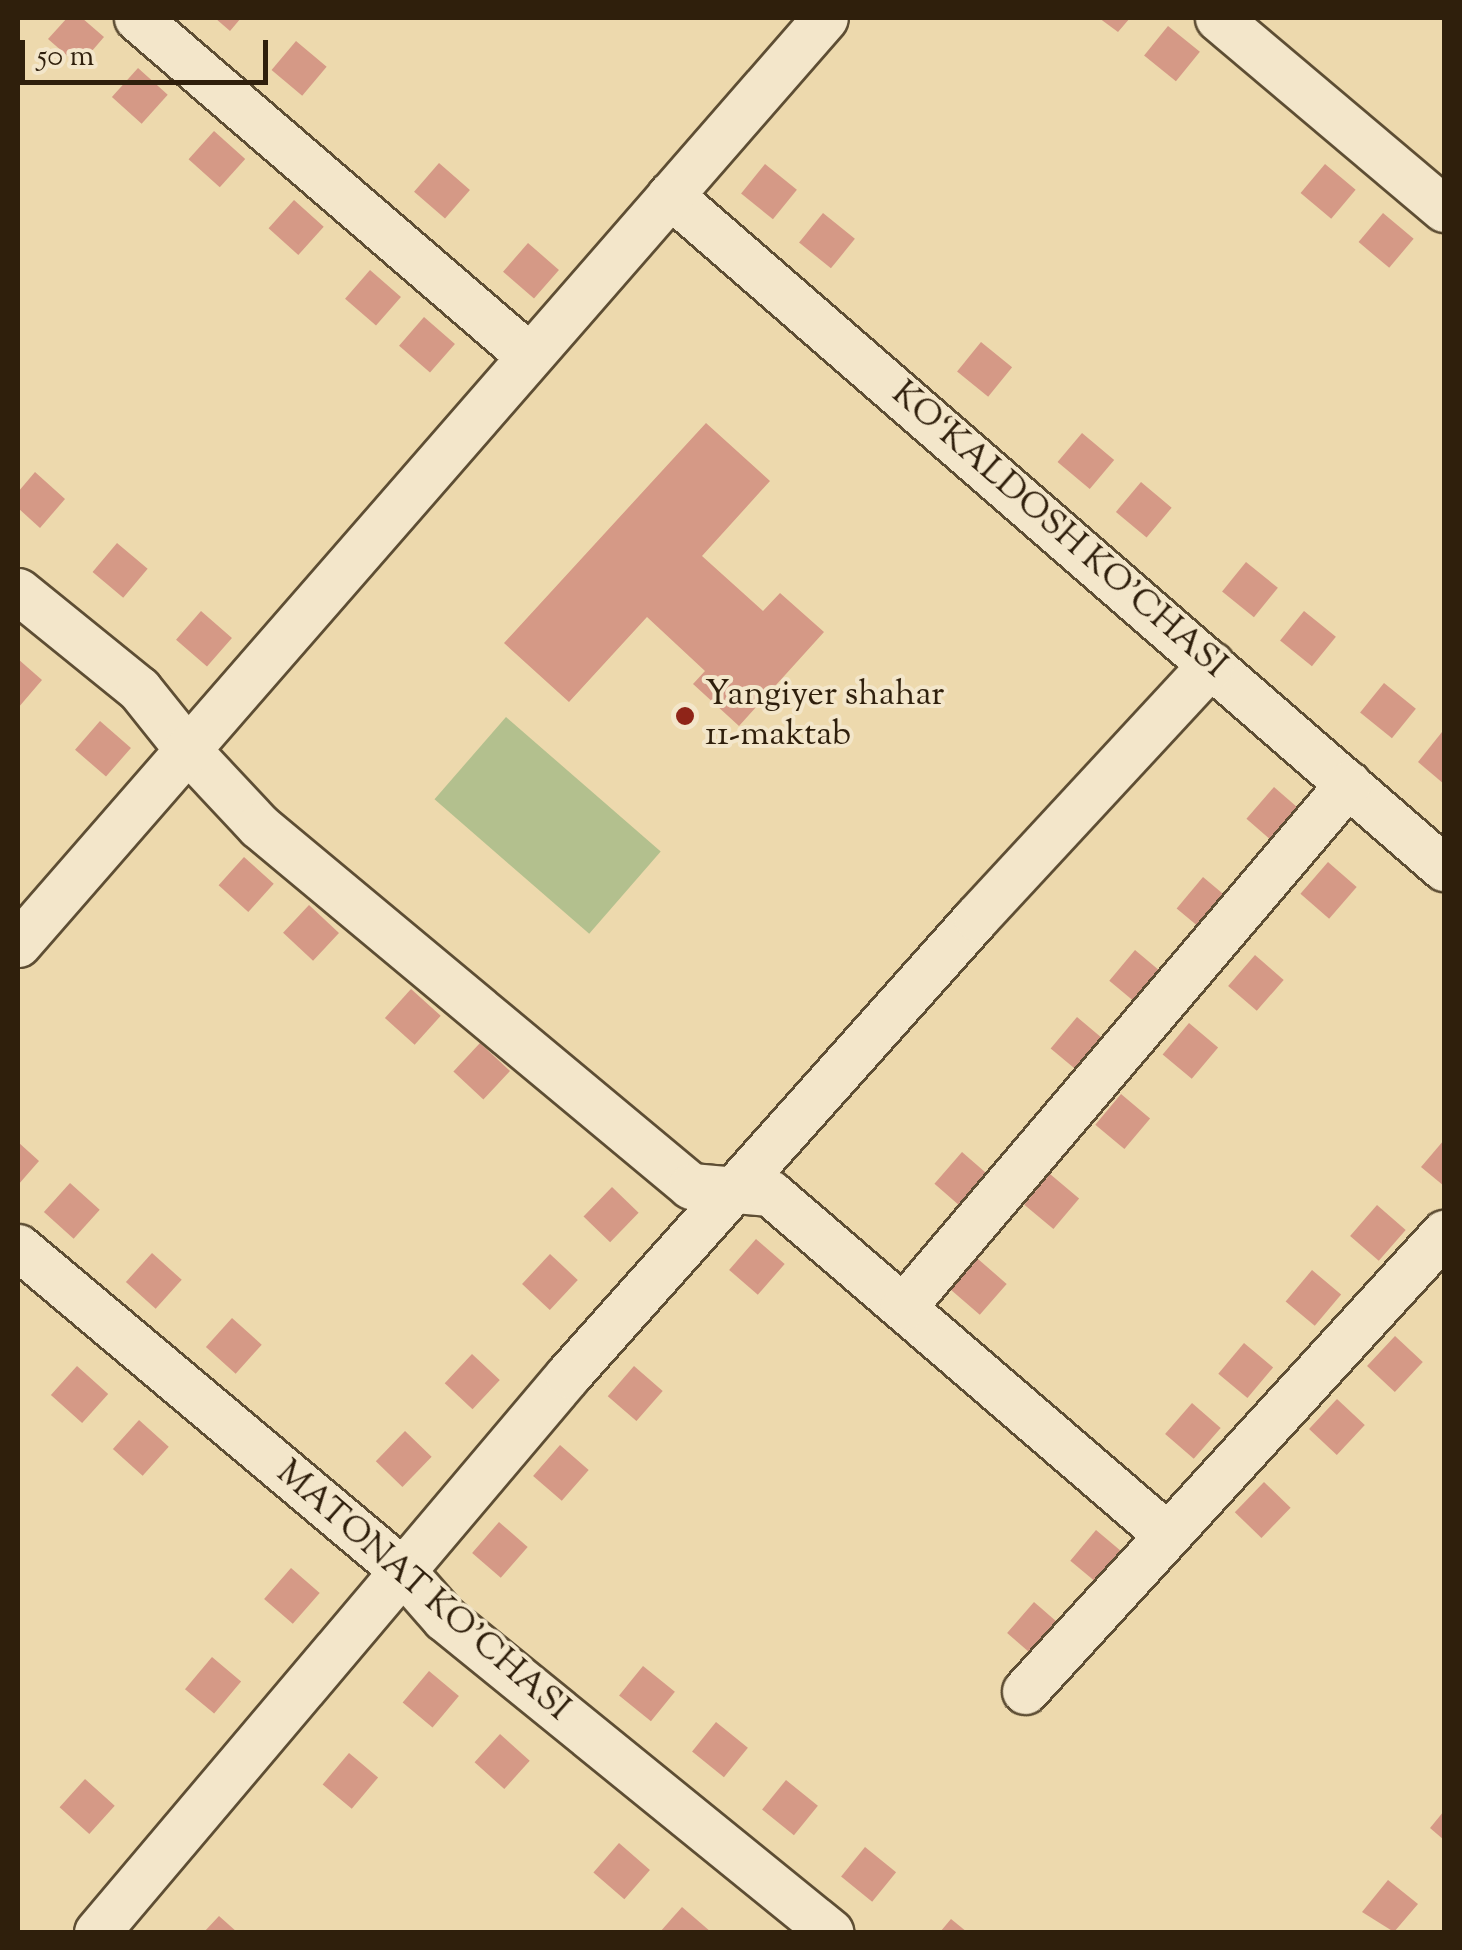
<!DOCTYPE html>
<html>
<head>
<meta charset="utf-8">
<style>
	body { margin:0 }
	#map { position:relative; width:1462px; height:1950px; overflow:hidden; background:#edd9ad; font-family:"Sorts Mill Goudy",serif }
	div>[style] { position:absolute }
	.green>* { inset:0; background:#b3c08e; transform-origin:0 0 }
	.building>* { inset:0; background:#d59986; transform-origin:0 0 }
	.roads { filter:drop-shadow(2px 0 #5e4e34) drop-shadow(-2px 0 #5e4e34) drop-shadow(0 2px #5e4e34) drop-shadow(0 -2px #5e4e34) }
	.minor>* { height:45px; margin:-22.5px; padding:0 22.5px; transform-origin:22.5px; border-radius:22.5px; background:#f3e6ca }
	.dots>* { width:28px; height:28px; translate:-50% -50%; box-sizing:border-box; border:5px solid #f3e6ca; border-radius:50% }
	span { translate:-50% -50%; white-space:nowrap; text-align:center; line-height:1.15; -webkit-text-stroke:8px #f3e6ca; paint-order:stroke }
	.street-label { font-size:35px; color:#2f1f0c }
	.poi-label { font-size:35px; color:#2f1f0c }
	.left { translate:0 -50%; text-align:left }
	.frame { position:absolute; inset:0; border:20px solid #2f1f0c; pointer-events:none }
	.scale { position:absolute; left:20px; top:40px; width:248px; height:45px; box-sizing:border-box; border:5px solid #2f1f0c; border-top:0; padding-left:12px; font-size:30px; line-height:35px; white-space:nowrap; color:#2f1f0c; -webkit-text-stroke:8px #f3e6ca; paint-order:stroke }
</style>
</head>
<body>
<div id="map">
	<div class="green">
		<div style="left:506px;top:717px;width:205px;height:109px;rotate:41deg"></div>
	</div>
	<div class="building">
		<div style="clip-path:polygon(67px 18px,82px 18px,104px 37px,79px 66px,48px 39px)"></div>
		<div style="clip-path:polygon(215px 18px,241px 18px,230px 31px)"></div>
		<div style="clip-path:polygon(1099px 18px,1130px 18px,1118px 32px)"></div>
		<div style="left:1168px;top:26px;width:41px;height:38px;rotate:39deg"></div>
		<div style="left:296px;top:41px;width:40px;height:38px;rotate:40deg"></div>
		<div style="left:138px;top:68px;width:40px;height:39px;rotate:42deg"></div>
		<div style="left:214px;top:131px;width:42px;height:38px;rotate:42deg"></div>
		<div style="left:439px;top:163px;width:41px;height:38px;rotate:41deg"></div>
		<div style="left:765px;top:164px;width:41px;height:38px;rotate:39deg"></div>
		<div style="left:1325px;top:164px;width:40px;height:38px;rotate:40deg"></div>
		<div style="left:294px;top:200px;width:40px;height:38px;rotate:42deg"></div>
		<div style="left:823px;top:213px;width:41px;height:38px;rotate:39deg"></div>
		<div style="left:1383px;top:213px;width:40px;height:38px;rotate:40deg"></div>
		<div style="left:528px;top:243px;width:41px;height:38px;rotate:41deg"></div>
		<div style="left:370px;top:270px;width:41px;height:38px;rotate:41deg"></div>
		<div style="left:424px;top:317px;width:41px;height:38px;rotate:41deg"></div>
		<div style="left:981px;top:342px;width:40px;height:38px;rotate:39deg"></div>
		<div style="clip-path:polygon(706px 423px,770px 481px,702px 556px,763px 611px,780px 593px,824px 632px,739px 726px,693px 684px,705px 671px,647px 617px,569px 702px,504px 643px)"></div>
		<div style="left:1082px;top:433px;width:42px;height:38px;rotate:40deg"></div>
		<div style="clip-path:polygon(35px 472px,65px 499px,40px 528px,18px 508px,18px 492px)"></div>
		<div style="left:1141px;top:482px;width:40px;height:39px;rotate:40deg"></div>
		<div style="left:117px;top:543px;width:40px;height:38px;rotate:40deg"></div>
		<div style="left:1246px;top:562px;width:41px;height:38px;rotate:39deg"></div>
		<div style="left:201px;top:611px;width:41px;height:38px;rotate:41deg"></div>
		<div style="left:1304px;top:611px;width:41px;height:38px;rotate:39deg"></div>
		<div style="clip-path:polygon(18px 659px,42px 680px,18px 708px)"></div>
		<div style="left:1384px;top:683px;width:41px;height:38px;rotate:39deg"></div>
		<div style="left:100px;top:721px;width:41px;height:38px;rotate:41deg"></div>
		<div style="clip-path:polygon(1442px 732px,1444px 734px,1444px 784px,1418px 762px)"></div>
		<div style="left:1274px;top:787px;width:38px;height:42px;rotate:41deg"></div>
		<div style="left:244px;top:857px;width:40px;height:38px;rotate:42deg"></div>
		<div style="left:1328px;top:862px;width:38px;height:42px;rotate:41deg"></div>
		<div style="left:1203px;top:877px;width:38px;height:41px;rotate:40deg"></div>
		<div style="left:309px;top:905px;width:41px;height:38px;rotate:43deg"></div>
		<div style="left:1135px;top:950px;width:38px;height:40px;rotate:40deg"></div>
		<div style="left:1255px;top:955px;width:38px;height:41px;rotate:41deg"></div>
		<div style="left:411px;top:989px;width:40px;height:39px;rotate:42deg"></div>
		<div style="left:1077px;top:1017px;width:38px;height:41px;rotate:40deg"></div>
		<div style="left:1189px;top:1023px;width:38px;height:41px;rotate:40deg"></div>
		<div style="left:480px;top:1043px;width:41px;height:39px;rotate:43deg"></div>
		<div style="left:1121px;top:1094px;width:38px;height:40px;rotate:40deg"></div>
		<div style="clip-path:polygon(1444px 1140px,1444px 1186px,1421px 1167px)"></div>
		<div style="clip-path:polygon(18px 1142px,39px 1161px,18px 1185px)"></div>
		<div style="left:962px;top:1152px;width:38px;height:42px;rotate:41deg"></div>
		<div style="left:1050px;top:1174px;width:38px;height:40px;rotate:40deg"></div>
		<div style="left:70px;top:1183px;width:40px;height:39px;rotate:42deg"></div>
		<div style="left:612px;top:1187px;width:37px;height:41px;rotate:44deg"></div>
		<div style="left:1377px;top:1205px;width:38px;height:41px;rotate:41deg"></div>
		<div style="left:756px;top:1239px;width:38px;height:41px;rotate:41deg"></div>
		<div style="left:152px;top:1253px;width:40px;height:39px;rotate:42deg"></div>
		<div style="left:550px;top:1254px;width:38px;height:41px;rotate:43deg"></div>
		<div style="left:978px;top:1259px;width:38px;height:41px;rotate:41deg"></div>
		<div style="left:1312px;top:1270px;width:38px;height:41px;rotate:40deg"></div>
		<div style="left:232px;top:1318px;width:40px;height:39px;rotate:42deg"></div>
		<div style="left:1395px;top:1336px;width:38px;height:41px;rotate:43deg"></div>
		<div style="left:1244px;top:1343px;width:38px;height:40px;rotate:40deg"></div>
		<div style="left:472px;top:1354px;width:38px;height:40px;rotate:43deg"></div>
		<div style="left:77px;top:1366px;width:42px;height:39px;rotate:42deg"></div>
		<div style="left:634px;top:1366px;width:38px;height:40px;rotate:41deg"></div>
		<div style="left:1337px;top:1399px;width:38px;height:41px;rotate:43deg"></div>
		<div style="left:1192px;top:1403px;width:38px;height:41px;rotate:41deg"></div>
		<div style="left:139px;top:1420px;width:40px;height:39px;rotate:42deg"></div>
		<div style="left:405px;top:1431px;width:37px;height:42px;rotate:44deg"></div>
		<div style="left:560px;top:1445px;width:38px;height:41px;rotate:41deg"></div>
		<div style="left:1264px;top:1482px;width:37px;height:42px;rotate:44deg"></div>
		<div style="left:499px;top:1522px;width:38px;height:41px;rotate:41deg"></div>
		<div style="left:1096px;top:1530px;width:38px;height:40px;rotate:40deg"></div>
		<div style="left:291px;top:1568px;width:38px;height:41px;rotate:41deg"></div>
		<div style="left:1034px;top:1602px;width:37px;height:41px;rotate:41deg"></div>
		<div style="left:212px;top:1657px;width:38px;height:42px;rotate:40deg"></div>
		<div style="left:643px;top:1666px;width:41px;height:38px;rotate:39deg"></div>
		<div style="left:429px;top:1671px;width:39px;height:41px;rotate:40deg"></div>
		<div style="left:716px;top:1722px;width:41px;height:38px;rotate:39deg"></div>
		<div style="left:500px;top:1734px;width:40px;height:38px;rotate:42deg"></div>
		<div style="left:349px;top:1753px;width:38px;height:41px;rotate:40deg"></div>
		<div style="left:85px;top:1779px;width:40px;height:38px;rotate:42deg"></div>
		<div style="left:786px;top:1780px;width:41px;height:38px;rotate:39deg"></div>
		<div style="clip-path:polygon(1444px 1811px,1444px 1840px,1430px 1828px)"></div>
		<div style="left:619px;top:1843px;width:41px;height:39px;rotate:41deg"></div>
		<div style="left:865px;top:1847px;width:40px;height:38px;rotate:39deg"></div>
		<div style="clip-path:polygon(1388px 1880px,1418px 1904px,1394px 1932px,1362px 1912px)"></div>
		<div style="clip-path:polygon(682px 1907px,711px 1932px,660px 1932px)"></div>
		<div style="clip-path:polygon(219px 1916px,237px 1932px,204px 1932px)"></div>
		<div style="clip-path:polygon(951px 1919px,967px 1932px,940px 1932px)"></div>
	</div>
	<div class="roads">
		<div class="minor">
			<div style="left:137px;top:18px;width:518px;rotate:40.77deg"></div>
			<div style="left:1218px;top:18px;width:296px;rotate:40.2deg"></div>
			<div style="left:670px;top:195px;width:1026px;rotate:41.01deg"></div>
			<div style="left:18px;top:591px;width:156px;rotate:39deg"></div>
			<div style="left:139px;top:689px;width:77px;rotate:51.3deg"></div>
			<div style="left:187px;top:749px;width:105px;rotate:46.9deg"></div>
			<div style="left:259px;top:826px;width:562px;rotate:39.81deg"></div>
			<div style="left:691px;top:1186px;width:79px;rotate:5.1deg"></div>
			<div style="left:770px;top:1193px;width:524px;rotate:40.74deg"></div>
			<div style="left:18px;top:944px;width:1228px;rotate:-48.93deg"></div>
			<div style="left:18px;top:1247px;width:502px;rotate:40.07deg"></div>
			<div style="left:402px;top:1570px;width:64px;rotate:48.8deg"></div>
			<div style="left:444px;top:1618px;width:498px;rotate:39.1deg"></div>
			<div style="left:903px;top:1307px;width:687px;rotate:-49.61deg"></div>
			<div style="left:1025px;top:1691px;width:621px;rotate:-47.55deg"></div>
			<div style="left:97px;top:1932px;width:729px;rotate:-49.78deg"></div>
			<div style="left:568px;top:1375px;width:613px;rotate:-48.24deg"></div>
			<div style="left:976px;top:918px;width:346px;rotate:-47.2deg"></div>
		</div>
	</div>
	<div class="dots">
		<div style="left:685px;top:716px;background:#8f2418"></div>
	</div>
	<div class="street-label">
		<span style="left:1058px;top:531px;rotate:41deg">KO‘KALDOSH KO'CHASI</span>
		<span style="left:422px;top:1592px;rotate:41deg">MATONAT KO'CHASI</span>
	</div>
	<div class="poi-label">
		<span class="left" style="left:705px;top:716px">Yangiyer shahar<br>11-maktab</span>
	</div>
	<div class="frame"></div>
	<div class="scale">50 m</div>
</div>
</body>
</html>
